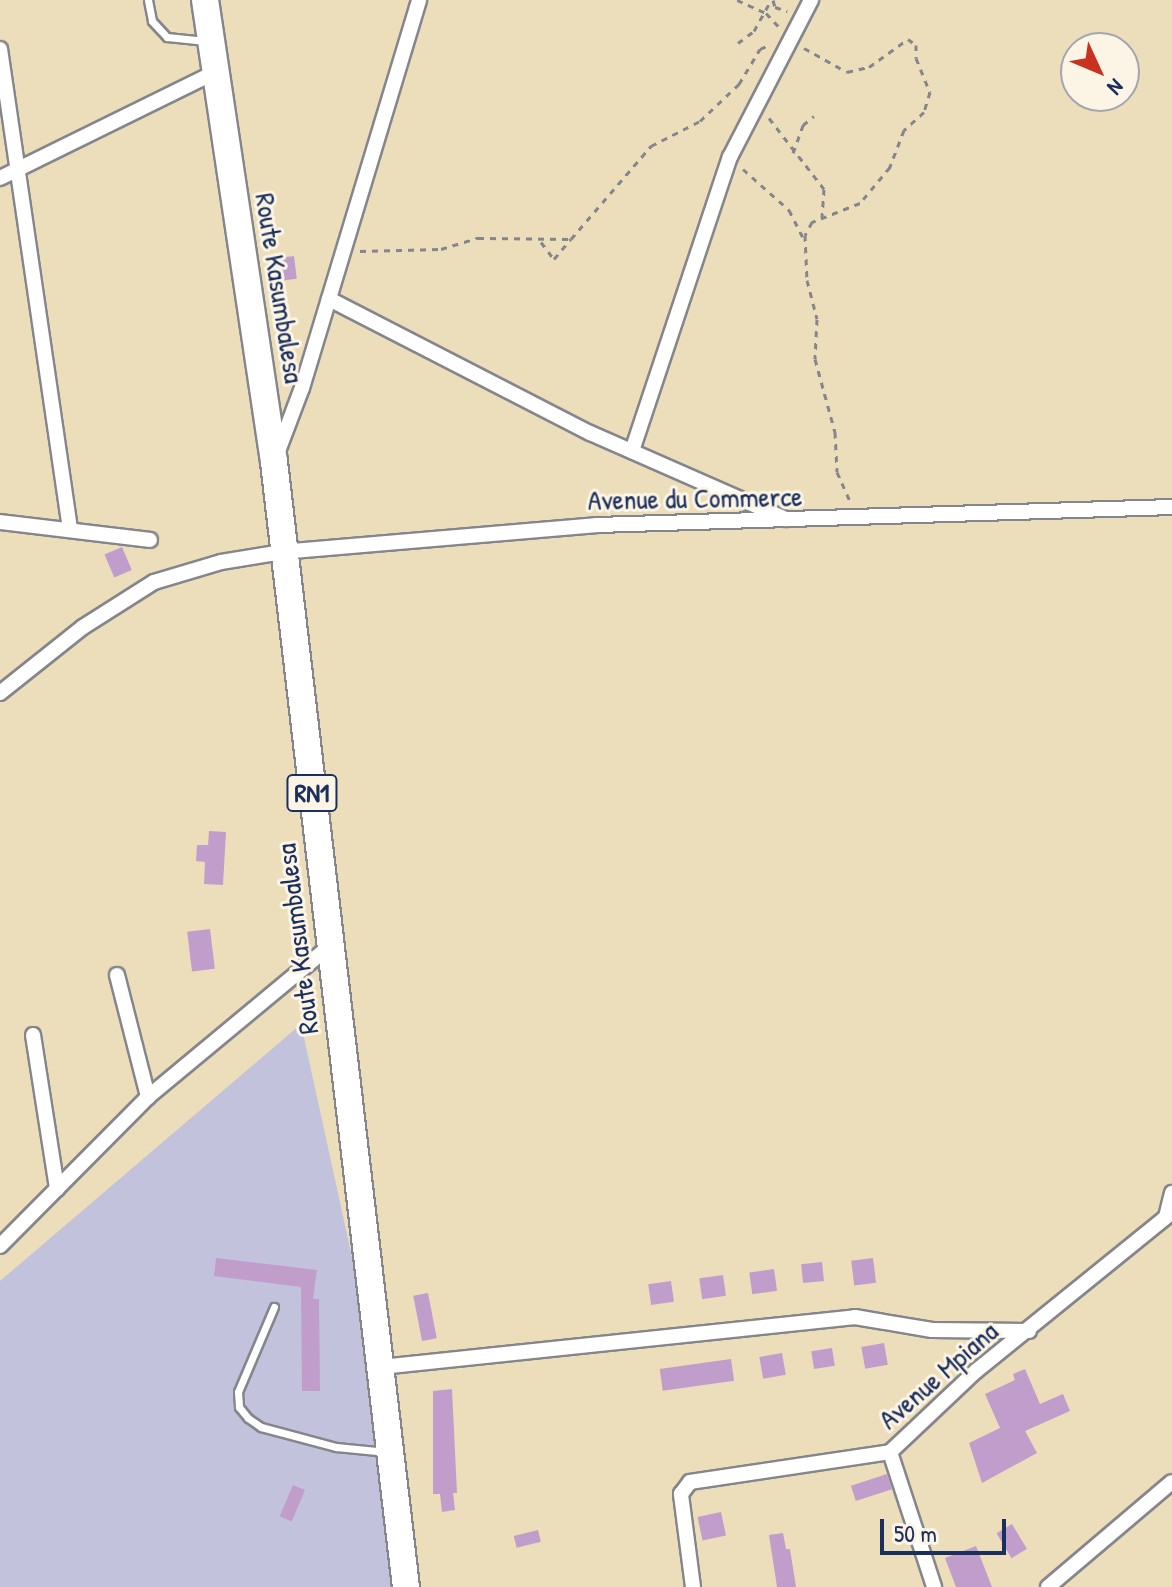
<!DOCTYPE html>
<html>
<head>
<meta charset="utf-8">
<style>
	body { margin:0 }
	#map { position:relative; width:1172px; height:1587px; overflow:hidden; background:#ecdeba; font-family:"Patrick Hand",sans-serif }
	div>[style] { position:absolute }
	.industrial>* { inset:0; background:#c2c2dc }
	.building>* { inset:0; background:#c19dcb; transform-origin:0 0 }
	.path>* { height:3px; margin-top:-1.5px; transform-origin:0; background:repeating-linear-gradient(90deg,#84868c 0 6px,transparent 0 12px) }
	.roads { filter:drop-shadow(2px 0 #84868c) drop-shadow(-2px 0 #84868c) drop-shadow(0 2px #84868c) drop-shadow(0 -2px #84868c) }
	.lane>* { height:7px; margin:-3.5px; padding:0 3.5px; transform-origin:3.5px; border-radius:3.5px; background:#fff }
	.street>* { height:14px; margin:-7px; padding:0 7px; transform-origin:7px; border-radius:7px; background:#fff }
	.highway>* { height:26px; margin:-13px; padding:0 13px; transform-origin:13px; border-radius:13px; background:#fff }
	span { translate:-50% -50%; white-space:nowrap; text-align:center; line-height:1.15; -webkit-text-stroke:6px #fcf5e5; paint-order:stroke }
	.shield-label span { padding:2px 6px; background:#fcf5e5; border:2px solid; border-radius:6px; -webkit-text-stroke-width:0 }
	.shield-label { font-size:26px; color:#1b2f5e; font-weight:700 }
	.street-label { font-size:28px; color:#1b2f5e }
	.north { position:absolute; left:1060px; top:32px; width:80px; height:80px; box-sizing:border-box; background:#fcf5e5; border:2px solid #a2a6af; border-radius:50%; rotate:134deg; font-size:22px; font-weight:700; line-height:32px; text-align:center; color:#1b2f5e }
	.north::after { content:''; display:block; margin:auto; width:28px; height:36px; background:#c8321e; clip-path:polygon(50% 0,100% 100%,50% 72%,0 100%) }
	.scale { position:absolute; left:880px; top:1519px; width:126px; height:36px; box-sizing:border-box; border:4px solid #1b2f5e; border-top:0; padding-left:10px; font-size:24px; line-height:28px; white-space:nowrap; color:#1b2f5e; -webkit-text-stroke:6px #fcf5e5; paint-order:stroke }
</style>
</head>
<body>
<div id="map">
	<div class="industrial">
		<div style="clip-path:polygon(301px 1024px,376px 1367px,398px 1587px,0 1587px,0 1281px)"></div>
	</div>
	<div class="building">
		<div style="left:294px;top:256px;width:23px;height:18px;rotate:83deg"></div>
		<div style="left:122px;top:547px;width:25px;height:19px;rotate:67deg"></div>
		<div style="clip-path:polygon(209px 831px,226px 832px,223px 885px,204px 884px,205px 862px,196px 861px,197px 845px,208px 845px)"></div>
		<div style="left:210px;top:929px;width:40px;height:23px;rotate:83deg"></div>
		<div style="clip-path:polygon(216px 1258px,317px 1270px,313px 1299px,319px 1299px,320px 1391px,302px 1391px,301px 1287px,214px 1276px)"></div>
		<div style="left:873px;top:1258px;width:25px;height:22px;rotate:83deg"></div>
		<div style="left:822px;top:1262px;width:19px;height:21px;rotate:84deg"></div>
		<div style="left:774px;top:1269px;width:22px;height:25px;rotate:82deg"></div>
		<div style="left:723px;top:1275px;width:21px;height:24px;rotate:82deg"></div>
		<div style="left:671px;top:1281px;width:21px;height:23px;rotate:82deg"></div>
		<div style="left:428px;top:1293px;width:46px;height:15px;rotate:79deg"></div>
		<div style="left:884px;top:1343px;width:22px;height:23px;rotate:80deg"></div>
		<div style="left:832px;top:1348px;width:18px;height:21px;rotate:81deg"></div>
		<div style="left:782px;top:1353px;width:22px;height:23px;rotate:80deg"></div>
		<div style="left:731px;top:1359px;width:22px;height:72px;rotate:82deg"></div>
		<div style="clip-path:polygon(1025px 1369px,1040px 1404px,1063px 1394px,1070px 1411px,1025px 1431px,1037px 1453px,982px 1483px,969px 1443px,1000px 1428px,985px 1394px,1015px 1380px,1013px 1374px)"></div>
		<div style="clip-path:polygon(452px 1389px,457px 1493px,453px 1493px,455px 1510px,442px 1512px,440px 1494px,433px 1494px,433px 1391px)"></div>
		<div style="left:887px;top:1474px;width:16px;height:38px;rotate:72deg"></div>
		<div style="left:293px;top:1485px;width:13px;height:34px;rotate:23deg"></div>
		<div style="left:721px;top:1512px;width:24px;height:24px;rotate:78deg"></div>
		<div style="left:1012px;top:1524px;width:29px;height:18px;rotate:59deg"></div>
		<div style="left:538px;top:1530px;width:12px;height:25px;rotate:76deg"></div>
		<div style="clip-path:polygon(783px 1533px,786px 1549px,790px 1549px,796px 1587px,777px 1587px,769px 1535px)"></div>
		<div style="clip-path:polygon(976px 1546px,992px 1587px,956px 1587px,945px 1558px)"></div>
	</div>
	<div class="path">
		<div style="left:737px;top:0;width:32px;rotate:24deg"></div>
		<div style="left:766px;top:13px;width:21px;rotate:47deg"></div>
		<div style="left:773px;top:0;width:7px;rotate:74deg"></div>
		<div style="left:775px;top:7px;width:13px;rotate:18deg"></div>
		<div style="left:738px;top:43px;width:20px;rotate:-37deg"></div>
		<div style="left:754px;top:31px;width:35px;rotate:-61deg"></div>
		<div style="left:804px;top:48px;width:49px;rotate:29.2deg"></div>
		<div style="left:847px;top:72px;width:23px;rotate:-13deg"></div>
		<div style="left:869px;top:67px;width:48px;rotate:-35.7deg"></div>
		<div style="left:908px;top:39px;width:10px;rotate:37deg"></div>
		<div style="left:916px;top:45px;width:13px;rotate:90deg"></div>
		<div style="left:916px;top:58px;width:37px;rotate:68deg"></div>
		<div style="left:930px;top:92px;width:21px;rotate:107deg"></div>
		<div style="left:924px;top:112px;width:27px;rotate:138deg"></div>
		<div style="left:904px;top:130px;width:40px;rotate:111deg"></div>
		<div style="left:890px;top:167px;width:47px;rotate:129.8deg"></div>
		<div style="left:860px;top:203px;width:52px;rotate:158.4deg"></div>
		<div style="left:812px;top:222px;width:15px;rotate:118deg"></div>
		<div style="left:805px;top:235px;width:45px;rotate:87.5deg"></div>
		<div style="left:807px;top:280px;width:40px;rotate:75.6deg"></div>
		<div style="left:817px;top:319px;width:40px;rotate:92.9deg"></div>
		<div style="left:815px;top:359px;width:76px;rotate:74.7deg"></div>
		<div style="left:835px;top:432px;width:40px;rotate:87.1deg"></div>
		<div style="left:837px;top:472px;width:32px;rotate:66deg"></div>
		<div style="left:769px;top:118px;width:90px;rotate:52.2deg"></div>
		<div style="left:824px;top:189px;width:28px;rotate:94deg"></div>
		<div style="left:793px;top:153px;width:30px;rotate:-70deg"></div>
		<div style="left:803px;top:125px;width:14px;rotate:-39deg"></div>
		<div style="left:743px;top:169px;width:62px;rotate:41.7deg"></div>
		<div style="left:789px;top:210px;width:30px;rotate:63deg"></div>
		<div style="left:541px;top:242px;width:21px;rotate:53deg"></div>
		<div style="left:554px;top:259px;width:26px;rotate:-50deg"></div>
		<div style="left:360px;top:251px;width:81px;rotate:-1.4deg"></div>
		<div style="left:441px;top:249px;width:39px;rotate:-17deg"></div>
		<div style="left:478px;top:238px;width:93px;rotate:0.6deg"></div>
		<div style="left:571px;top:239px;width:123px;rotate:-49.3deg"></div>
		<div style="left:651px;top:146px;width:55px;rotate:-27deg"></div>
		<div style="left:700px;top:121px;width:54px;rotate:-43.5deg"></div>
		<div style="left:739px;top:84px;width:41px;rotate:-59deg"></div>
		<div style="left:760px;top:49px;width:10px;rotate:-24deg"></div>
	</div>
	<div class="roads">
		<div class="lane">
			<div style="left:148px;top:0;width:21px;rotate:79deg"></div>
			<div style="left:152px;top:21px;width:22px;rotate:47deg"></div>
			<div style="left:167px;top:37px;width:39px;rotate:6deg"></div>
			<div style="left:274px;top:1307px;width:92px;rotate:113deg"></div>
			<div style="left:238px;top:1392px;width:15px;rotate:86deg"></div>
			<div style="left:239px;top:1407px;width:14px;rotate:51deg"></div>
			<div style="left:248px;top:1418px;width:16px;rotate:35deg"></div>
			<div style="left:261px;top:1427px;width:78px;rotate:14.9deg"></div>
			<div style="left:336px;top:1447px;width:51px;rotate:5.6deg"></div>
		</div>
		<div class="street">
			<div style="left:0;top:49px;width:483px;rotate:81.7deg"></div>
			<div style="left:0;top:178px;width:240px;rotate:-26.2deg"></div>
			<div style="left:329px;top:299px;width:293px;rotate:27.2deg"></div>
			<div style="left:590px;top:433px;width:214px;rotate:23.7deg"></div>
			<div style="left:632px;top:451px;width:310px;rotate:-71.6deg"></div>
			<div style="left:730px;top:157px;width:177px;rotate:-62.7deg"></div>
			<div style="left:277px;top:454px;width:71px;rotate:-69.3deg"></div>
			<div style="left:302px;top:388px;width:405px;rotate:-73.2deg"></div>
			<div style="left:0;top:522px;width:151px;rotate:6.8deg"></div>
			<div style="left:0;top:693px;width:106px;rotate:-38.5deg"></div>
			<div style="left:83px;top:627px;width:84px;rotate:-32.4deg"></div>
			<div style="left:154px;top:582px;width:70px;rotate:-16.6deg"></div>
			<div style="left:221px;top:562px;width:62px;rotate:-9.3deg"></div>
			<div style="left:282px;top:552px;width:316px;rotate:-4.9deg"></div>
			<div style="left:597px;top:525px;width:575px;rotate:-1.79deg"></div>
			<div style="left:117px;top:975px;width:126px;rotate:75.7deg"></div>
			<div style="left:33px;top:1035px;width:156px;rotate:81.1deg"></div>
			<div style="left:0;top:1246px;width:210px;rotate:-45.2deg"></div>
			<div style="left:148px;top:1097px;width:238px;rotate:-39.7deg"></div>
			<div style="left:381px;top:1367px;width:477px;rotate:-6deg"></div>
			<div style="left:855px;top:1317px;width:78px;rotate:9.6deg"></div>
			<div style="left:932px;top:1330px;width:97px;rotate:0.6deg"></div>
			<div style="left:890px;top:1452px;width:142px;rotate:71.9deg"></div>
			<div style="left:693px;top:1587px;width:94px;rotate:-97.4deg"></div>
			<div style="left:681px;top:1494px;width:15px;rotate:-53deg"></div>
			<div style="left:690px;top:1482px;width:202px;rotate:-8.5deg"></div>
			<div style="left:890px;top:1452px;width:118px;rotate:-43.3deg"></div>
			<div style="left:976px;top:1371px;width:245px;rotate:-39deg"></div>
			<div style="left:1166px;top:1217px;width:25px;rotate:-76deg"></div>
			<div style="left:1048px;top:1587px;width:162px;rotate:-40.3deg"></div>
		</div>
		<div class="highway">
			<div style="left:205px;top:0;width:467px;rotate:81.5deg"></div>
			<div style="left:274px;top:462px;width:1133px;rotate:83.31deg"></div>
		</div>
	</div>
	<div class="shield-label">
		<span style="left:312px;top:793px">RN1</span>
	</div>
	<div class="street-label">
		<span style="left:280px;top:288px;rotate:81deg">Route Kasumbalesa</span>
		<span style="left:695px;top:498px;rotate:-1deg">Avenue du Commerce</span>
		<span style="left:297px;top:939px;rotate:-97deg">Route Kasumbalesa</span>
		<span style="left:938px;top:1375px;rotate:-41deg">Avenue Mpiana</span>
	</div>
	<div class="north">N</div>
	<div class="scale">50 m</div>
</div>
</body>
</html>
